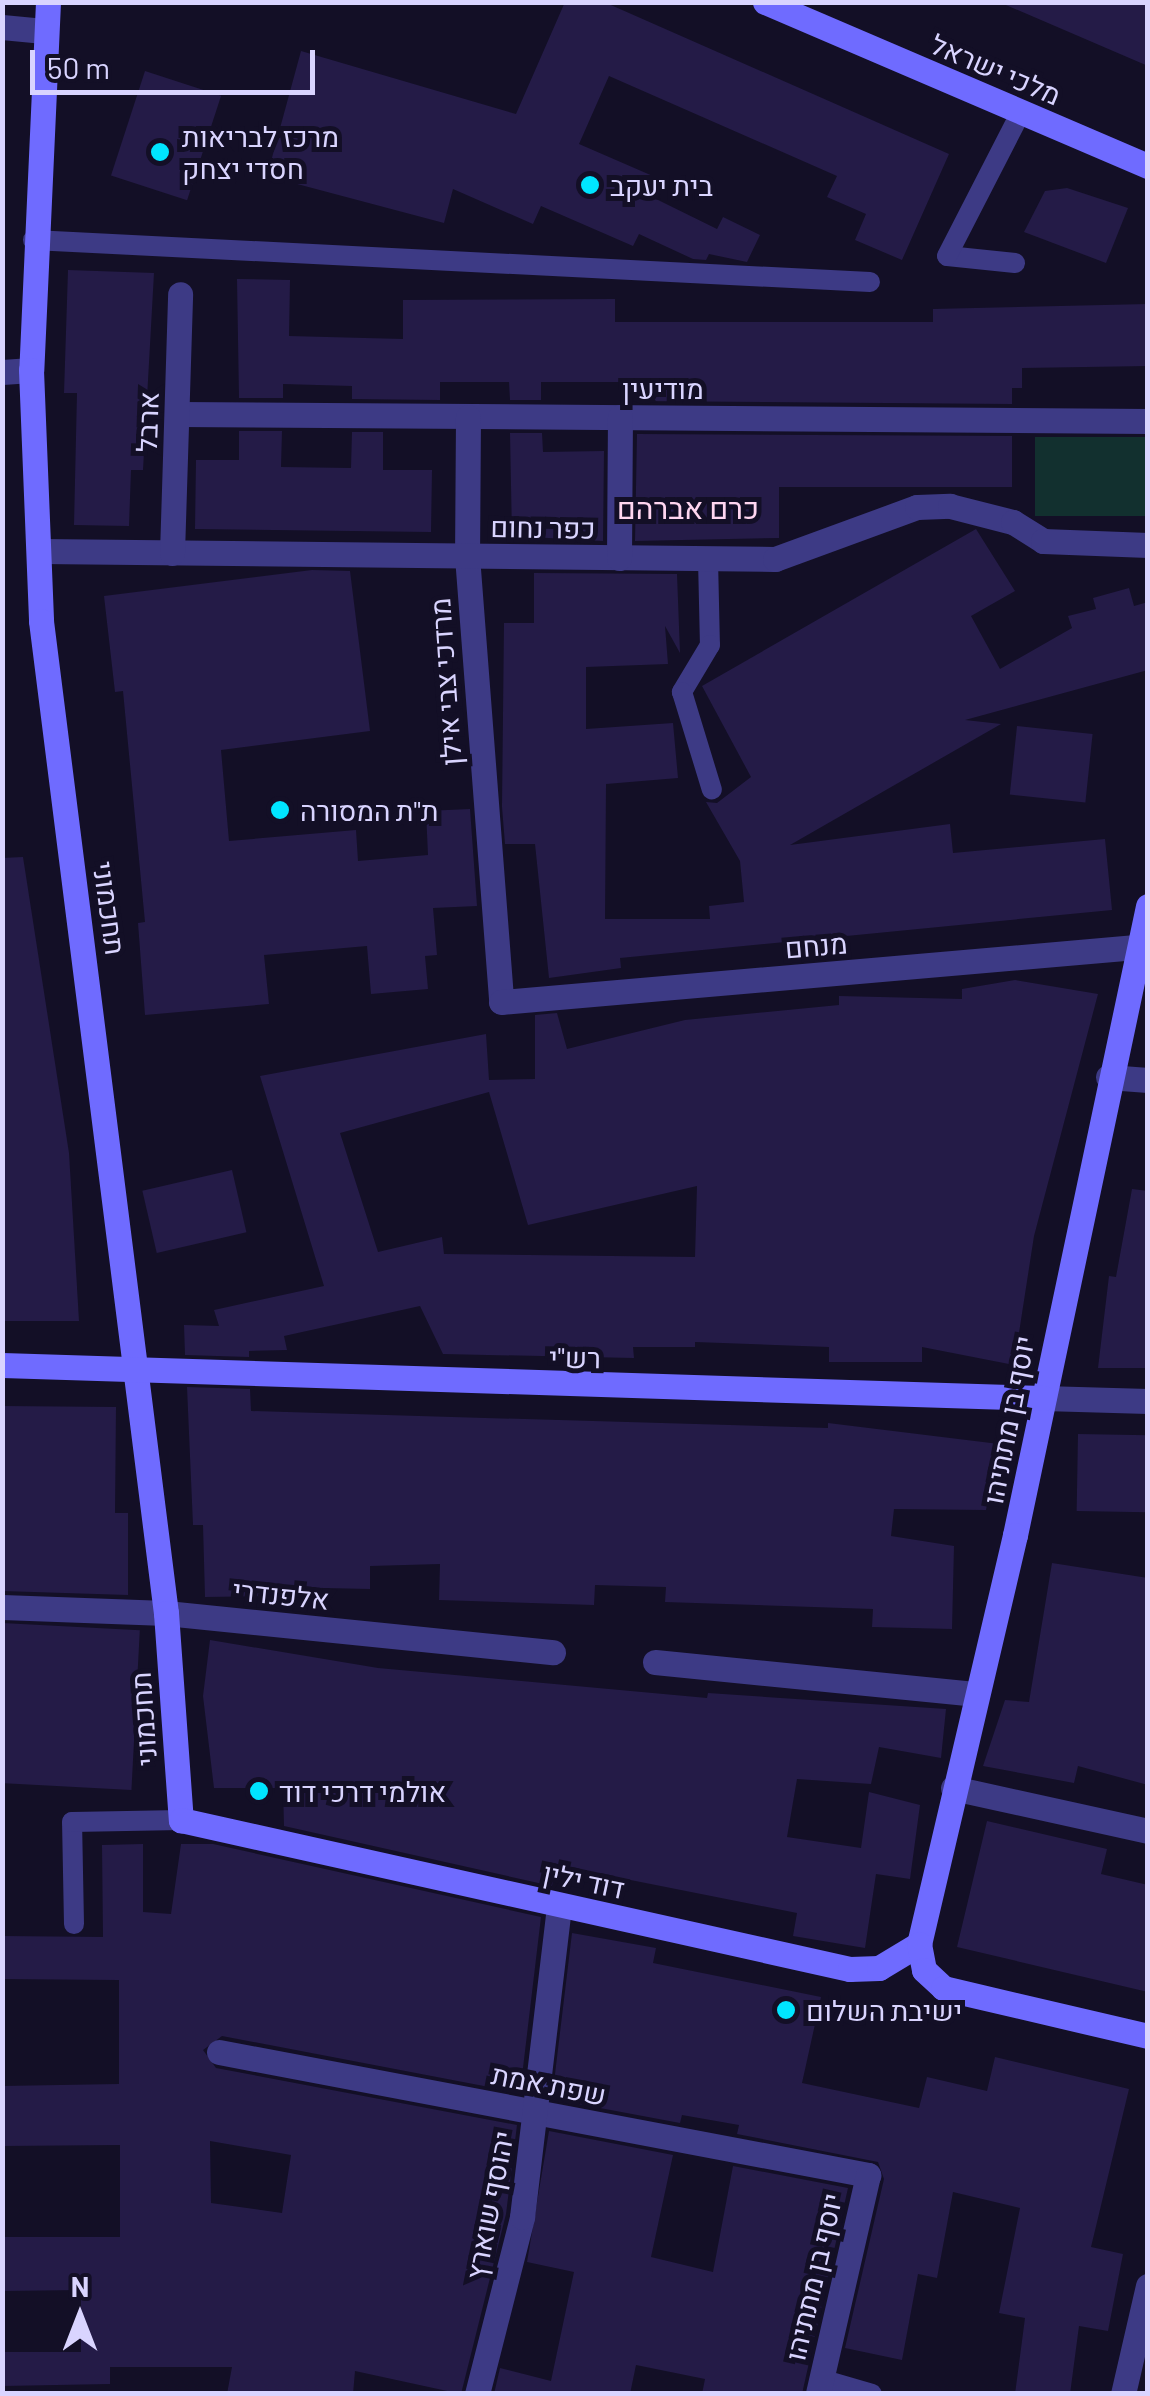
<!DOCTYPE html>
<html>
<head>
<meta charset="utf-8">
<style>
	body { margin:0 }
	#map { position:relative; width:1150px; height:2396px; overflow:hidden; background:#130f26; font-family:Barlow,Heebo,sans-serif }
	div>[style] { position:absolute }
	.green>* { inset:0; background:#12302f; transform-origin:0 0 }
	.building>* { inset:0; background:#241b47; transform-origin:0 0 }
	.lane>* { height:20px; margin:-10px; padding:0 10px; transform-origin:10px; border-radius:10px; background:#3d3a85 }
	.street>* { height:25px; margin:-12.5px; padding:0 12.5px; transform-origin:12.5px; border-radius:12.5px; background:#3d3a85 }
	.secondary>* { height:25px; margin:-12.5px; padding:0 12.5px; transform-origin:12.5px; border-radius:12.5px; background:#6f6bff }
	.dots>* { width:28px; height:28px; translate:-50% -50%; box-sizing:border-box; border:5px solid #130f26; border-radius:50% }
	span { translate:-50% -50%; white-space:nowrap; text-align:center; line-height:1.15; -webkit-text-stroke:10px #130f26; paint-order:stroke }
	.street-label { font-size:28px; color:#d9d4ff }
	.poi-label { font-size:28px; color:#d9d4ff }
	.left { translate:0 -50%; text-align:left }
	.neighbourhood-label { font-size:30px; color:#ffd6f0 }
	.frame { position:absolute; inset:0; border:5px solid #d9d4ff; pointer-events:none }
	.north { position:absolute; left:30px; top:2266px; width:100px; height:100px; -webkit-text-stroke:8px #130f26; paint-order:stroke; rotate:0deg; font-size:28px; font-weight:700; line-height:40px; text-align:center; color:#d9d4ff }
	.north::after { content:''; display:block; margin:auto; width:35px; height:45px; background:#d9d4ff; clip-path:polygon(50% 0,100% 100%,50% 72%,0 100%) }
	.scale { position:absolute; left:30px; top:50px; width:285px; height:45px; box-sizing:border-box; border:5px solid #d9d4ff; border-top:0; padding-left:12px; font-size:30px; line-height:35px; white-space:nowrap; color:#d9d4ff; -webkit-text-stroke:8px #130f26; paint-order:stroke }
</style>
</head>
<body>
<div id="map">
	<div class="green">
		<div style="left:1147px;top:437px;width:79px;height:112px;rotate:90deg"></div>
	</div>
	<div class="building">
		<div style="clip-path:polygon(565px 2px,604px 2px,949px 154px,902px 260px,855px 240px,866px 214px,827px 197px,837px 176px,609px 76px,579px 144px,662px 180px,654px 198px,717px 229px,723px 217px,760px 235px,747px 262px,709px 254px,706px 260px,693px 259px,639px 234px,633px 246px,541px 206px,533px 224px,453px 189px,444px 223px,267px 176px,301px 51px,516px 114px)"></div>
		<div style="clip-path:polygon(999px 2px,1148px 2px,1148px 66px)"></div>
		<div style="left:145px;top:71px;width:80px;height:110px;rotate:18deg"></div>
		<div style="clip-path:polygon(1067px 188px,1128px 208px,1106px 263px,1024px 232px,1045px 191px)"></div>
		<div style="clip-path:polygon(68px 270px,154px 273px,143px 470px,131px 470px,129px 526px,74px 525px,77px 393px,64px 393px)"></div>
		<div style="clip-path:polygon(237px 279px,290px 280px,289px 336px,403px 339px,403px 300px,615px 299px,615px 322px,933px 322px,933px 309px,1148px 304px,1148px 366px,1022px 368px,1022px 388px,1012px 388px,1012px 404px,637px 401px,637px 382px,541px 382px,541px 400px,510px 400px,509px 382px,440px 382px,440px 400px,352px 399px,352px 386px,283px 384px,283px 398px,239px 398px)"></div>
		<div style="clip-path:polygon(239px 431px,282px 431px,281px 467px,351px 468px,352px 432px,383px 432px,383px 470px,432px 470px,431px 532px,195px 529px,196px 460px,239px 460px)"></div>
		<div style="clip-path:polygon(510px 433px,542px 433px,543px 452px,604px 451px,603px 541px,512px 536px)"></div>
		<div style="clip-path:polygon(637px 434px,1012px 436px,1012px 487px,779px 487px,779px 538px,635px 541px)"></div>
		<div style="clip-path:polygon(976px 529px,1015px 591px,971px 616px,1000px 669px,1072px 628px,1068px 616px,1096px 609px,1093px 598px,1129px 588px,1134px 606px,1148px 602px,1148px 670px,965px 720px,1001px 724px,790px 845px,950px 824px,953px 853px,1105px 839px,1112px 910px,620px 958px,621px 968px,549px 978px,535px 844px,505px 844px,502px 807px,504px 623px,534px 623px,534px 573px,677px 574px,680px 653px,665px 626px,668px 664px,586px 667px,586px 729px,673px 723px,678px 778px,606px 784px,605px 919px,710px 919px,709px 906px,744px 902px,740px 861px,706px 802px,717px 803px,751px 777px,702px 686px)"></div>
		<div style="clip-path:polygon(312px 570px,350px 571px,370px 731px,221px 750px,229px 841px,356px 830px,358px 861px,428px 855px,426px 811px,470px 809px,477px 906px,433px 908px,437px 955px,425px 956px,428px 989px,371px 994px,367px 946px,264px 955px,269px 1004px,145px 1015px,138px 923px,145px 922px,123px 691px,115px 692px,104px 596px)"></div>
		<div style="left:1017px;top:726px;width:76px;height:69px;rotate:6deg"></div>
		<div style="clip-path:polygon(23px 857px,69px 1153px,79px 1321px,2px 1321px,2px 858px)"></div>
		<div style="clip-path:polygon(evenodd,1015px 980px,1098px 994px,1034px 1236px,1014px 1365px,922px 1347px,922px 1362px,829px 1362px,829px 1347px,695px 1342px,695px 1347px,633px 1347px,634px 1358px,443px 1354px,420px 1306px,284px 1336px,287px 1350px,249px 1351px,249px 1357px,185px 1355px,184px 1325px,219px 1326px,214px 1310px,324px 1286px,260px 1076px,486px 1034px,489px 1080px,535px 1079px,535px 1015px,557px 1013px,567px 1049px,685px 1020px,839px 1005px,839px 996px,962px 999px,962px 989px,1015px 980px,489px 1092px,528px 1225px,697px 1186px,695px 1257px,444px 1254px,442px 1237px,378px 1252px,340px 1133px,489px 1092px)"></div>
		<div style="left:232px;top:1170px;width:64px;height:92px;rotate:77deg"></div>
		<div style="clip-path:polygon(1132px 1189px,1148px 1191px,1148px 1368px,1098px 1368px,1109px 1276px,1116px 1277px)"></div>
		<div style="clip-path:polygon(187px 1387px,250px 1389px,251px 1411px,828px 1428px,828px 1423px,999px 1444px,986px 1510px,894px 1509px,891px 1536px,954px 1546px,952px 1629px,872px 1627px,873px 1609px,665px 1602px,666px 1587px,595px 1585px,594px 1605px,439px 1600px,440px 1564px,370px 1566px,370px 1589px,279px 1587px,280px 1596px,205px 1597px,203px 1525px,193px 1525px)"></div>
		<div style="clip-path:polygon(2px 1406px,116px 1407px,115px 1513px,128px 1513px,128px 1595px,2px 1591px)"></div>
		<div style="left:1078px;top:1434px;width:70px;height:77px;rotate:1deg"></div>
		<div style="clip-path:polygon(1052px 1563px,1148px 1578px,1148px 1785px,1078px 1766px,1074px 1783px,983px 1766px,1005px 1700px,1029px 1702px)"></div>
		<div style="left:2px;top:1623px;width:138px;height:160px;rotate:3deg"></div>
		<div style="clip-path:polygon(210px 1640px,378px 1668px,707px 1698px,708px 1693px,946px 1709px,941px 1758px,879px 1747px,871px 1784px,797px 1779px,787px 1837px,861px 1848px,869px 1792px,920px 1805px,910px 1879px,876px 1874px,865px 1948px,793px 1936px,797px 1913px,555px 1865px,552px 1886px,284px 1826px,283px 1788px,214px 1788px,203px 1696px)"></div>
		<div style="clip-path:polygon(987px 1821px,1107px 1849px,1101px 1874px,1148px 1885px,1148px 1992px,957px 1947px)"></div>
		<div style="clip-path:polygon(evenodd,143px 1844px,143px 1912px,171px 1914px,181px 1844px,213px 1844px,541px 1917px,520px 2093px,222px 2036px,203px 2050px,216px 2068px,517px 2125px,506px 2214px,461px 2394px,355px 2371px,353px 2394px,227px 2394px,232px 2367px,110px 2367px,110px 2384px,2px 2386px,2px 2352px,81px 2352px,81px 2290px,2px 2291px,2px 2237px,120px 2237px,120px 2145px,2px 2146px,2px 2086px,119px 2084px,119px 1980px,2px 1979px,2px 1936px,103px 1937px,102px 1845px,143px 1844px,210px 2141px,291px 2155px,282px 2213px,211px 2203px,210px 2141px)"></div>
		<div style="clip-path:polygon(572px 1933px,656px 1948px,653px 1963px,821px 1997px,802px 2083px,919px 2108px,927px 2077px,987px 2091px,995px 2057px,1129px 2089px,1091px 2247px,1123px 2254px,1108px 2331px,1079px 2326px,1070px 2394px,1015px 2394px,1025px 2318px,999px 2313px,1020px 2208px,953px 2192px,937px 2278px,918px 2274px,902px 2360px,845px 2348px,884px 2179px,878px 2162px,737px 2134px,739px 2125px,682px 2115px,680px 2123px,552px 2099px)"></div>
		<div style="clip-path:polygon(549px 2131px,673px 2155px,651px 2257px,713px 2272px,733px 2166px,848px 2188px,802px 2394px,702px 2394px,705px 2379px,636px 2365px,630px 2394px,494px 2394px,500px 2368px,551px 2381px,574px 2272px,527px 2262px)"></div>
	</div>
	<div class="lane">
		<div style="left:33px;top:240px;width:838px;rotate:2.87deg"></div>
		<div style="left:1015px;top:263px;width:68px;rotate:-174.1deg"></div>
		<div style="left:947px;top:256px;width:162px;rotate:-62.8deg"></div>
		<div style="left:708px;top:559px;width:86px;rotate:88.7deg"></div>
		<div style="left:710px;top:645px;width:55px;rotate:120.8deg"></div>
		<div style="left:682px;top:692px;width:102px;rotate:73deg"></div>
		<div style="left:74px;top:1924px;width:102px;rotate:-91.1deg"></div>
		<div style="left:72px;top:1822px;width:109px;rotate:-1.1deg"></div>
		<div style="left:821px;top:2379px;width:53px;rotate:16.4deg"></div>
	</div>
	<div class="street">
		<div style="left:2px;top:27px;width:42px;rotate:5.4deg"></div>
		<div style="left:2px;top:372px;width:29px;rotate:-4deg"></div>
		<div style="left:178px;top:414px;width:970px;rotate:0.41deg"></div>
		<div style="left:468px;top:417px;width:139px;rotate:90.4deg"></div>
		<div style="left:467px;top:556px;width:447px;rotate:85.6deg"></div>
		<div style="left:501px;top:1002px;width:637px;rotate:-4.95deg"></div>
		<div style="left:40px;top:551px;width:735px;rotate:0.62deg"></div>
		<div style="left:775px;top:559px;width:151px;rotate:-20.1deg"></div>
		<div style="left:917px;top:507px;width:33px;rotate:-2deg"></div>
		<div style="left:950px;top:506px;width:65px;rotate:14.3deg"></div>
		<div style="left:1013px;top:522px;width:36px;rotate:32deg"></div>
		<div style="left:1043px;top:541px;width:105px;rotate:2.2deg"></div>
		<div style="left:172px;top:553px;width:259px;rotate:-88.2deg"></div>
		<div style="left:619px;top:558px;width:141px;rotate:-89.6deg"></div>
		<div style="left:1108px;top:1077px;width:40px;rotate:4.3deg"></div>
		<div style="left:1043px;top:1398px;width:105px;rotate:1.6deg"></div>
		<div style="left:2px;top:1607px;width:164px;rotate:2.1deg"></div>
		<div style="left:166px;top:1613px;width:389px;rotate:5.8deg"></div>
		<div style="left:655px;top:1662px;width:321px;rotate:5.7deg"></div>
		<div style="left:953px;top:1788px;width:200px;rotate:12.4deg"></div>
		<div style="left:219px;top:2052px;width:661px;rotate:10.73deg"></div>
		<div style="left:868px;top:2175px;width:225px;rotate:102.9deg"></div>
		<div style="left:477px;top:2394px;width:183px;rotate:-75.7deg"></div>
		<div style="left:522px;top:2217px;width:314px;rotate:-83.2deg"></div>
		<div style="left:1123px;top:2394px;width:111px;rotate:-77deg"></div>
	</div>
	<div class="secondary">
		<div style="left:48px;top:2px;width:368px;rotate:92.6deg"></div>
		<div style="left:31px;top:370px;width:251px;rotate:87.7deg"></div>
		<div style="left:41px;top:621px;width:1000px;rotate:82.82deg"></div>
		<div style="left:166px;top:1613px;width:208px;rotate:85.9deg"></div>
		<div style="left:181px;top:1820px;width:685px;rotate:12.56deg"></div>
		<div style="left:850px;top:1969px;width:29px;rotate:-2deg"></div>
		<div style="left:879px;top:1968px;width:47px;rotate:-31deg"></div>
		<div style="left:765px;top:2px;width:417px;rotate:23.2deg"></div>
		<div style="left:1148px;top:906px;width:643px;rotate:101.94deg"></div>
		<div style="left:1015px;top:1535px;width:420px;rotate:103.2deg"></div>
		<div style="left:919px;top:1944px;width:26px;rotate:79deg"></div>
		<div style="left:924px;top:1970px;width:26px;rotate:43deg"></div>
		<div style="left:943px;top:1988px;width:211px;rotate:13.2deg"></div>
		<div style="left:2px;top:1365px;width:1042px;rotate:1.82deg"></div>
	</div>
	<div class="dots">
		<div style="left:160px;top:152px;background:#00e5ff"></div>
		<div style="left:590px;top:185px;background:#00e5ff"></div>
		<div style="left:280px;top:810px;background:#00e5ff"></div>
		<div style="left:259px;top:1791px;background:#00e5ff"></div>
		<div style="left:786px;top:2010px;background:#00e5ff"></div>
	</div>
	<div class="street-label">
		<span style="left:996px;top:69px;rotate:23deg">מלכי ישראל</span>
		<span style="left:663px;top:388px">מודיעין</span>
		<span style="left:147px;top:422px;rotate:-88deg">ארבל</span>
		<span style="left:543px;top:527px;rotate:1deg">כפר נחום</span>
		<span style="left:445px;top:682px;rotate:-94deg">מרדכי צבי אילן</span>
		<span style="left:110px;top:908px;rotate:82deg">תחכמוני</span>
		<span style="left:816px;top:945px;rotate:-5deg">מנחם</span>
		<span style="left:575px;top:1357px;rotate:1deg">רש"י</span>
		<span style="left:1008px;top:1420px;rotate:-79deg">יוסף בן מתתיהו</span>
		<span style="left:281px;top:1594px;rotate:6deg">אלפנדרי</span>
		<span style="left:143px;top:1719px;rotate:-94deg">תחכמוני</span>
		<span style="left:584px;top:1880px;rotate:12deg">דוד ילין</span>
		<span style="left:549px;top:2084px;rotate:11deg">שפת אמת</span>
		<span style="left:489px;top:2205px;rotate:-79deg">יהוסף שוארץ</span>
		<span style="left:813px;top:2277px;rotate:-77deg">יוסף בן מתתיהו</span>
	</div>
	<div class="poi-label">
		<span class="left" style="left:182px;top:152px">מרכז לבריאות<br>חסדי יצחק</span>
		<span class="left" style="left:610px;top:185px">בית יעקב</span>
		<span class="left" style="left:300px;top:810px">ת"ת המסורה</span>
		<span class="left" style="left:279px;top:1791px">אולמי דרכי דוד</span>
		<span class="left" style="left:806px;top:2010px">ישיבת השלום</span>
	</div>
	<div class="neighbourhood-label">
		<span style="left:688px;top:507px">כרם אברהם</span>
	</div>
	<div class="frame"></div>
	<div class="north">N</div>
	<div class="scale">50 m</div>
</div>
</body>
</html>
